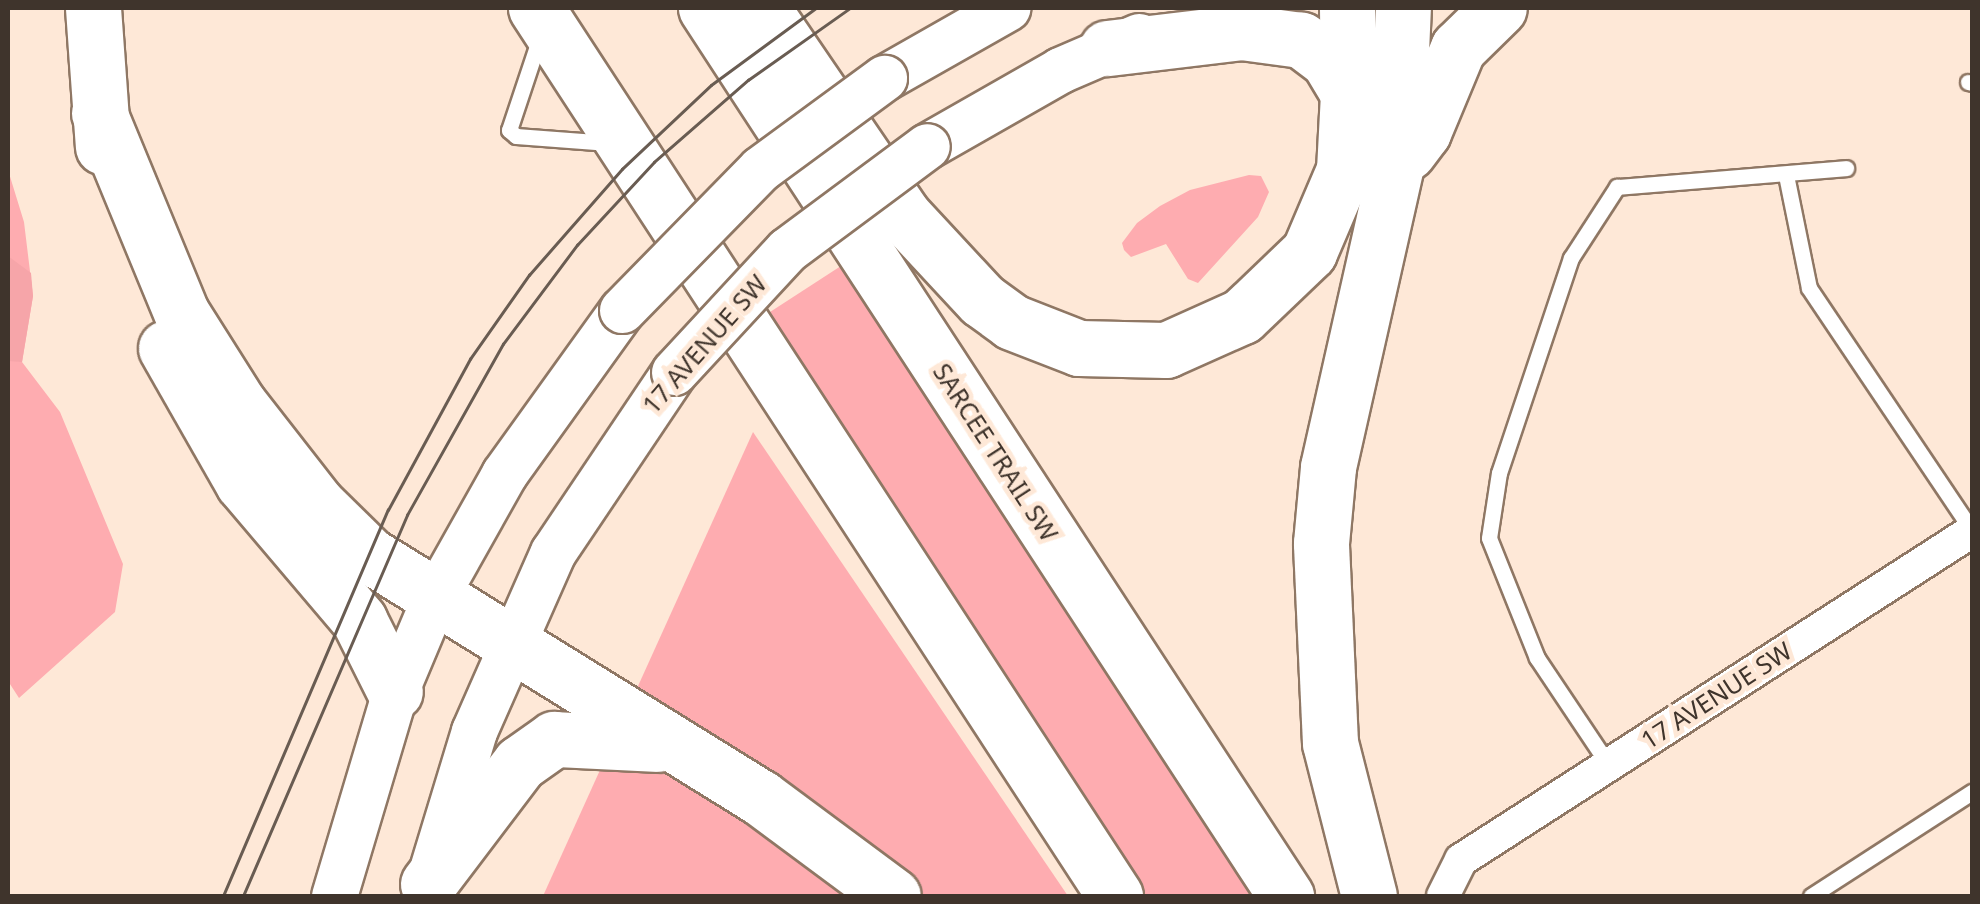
<!DOCTYPE html>
<html>
<head>
<meta charset="utf-8">
<style>
	body { margin:0 }
	#map { position:relative; width:1980px; height:904px; overflow:hidden; background:#fee8d7; font-family:"Noto Sans",sans-serif }
	div>[style] { position:absolute }
	.green>* { inset:0; background:#feacb0; transform-origin:0 0 }
	.forest>* { inset:0; background:#f6a5a9 }
	.roads { filter:drop-shadow(2px 0 #8f7764) drop-shadow(-2px 0 #8f7764) drop-shadow(0 2px #8f7764) drop-shadow(0 -2px #8f7764) }
	.lane>* { height:15px; margin:-7.5px; padding:0 7.5px; transform-origin:7.5px; border-radius:7.5px; background:#fff }
	.street>* { height:32px; margin:-16px; padding:0 16px; transform-origin:16px; border-radius:16px; background:#fff }
	.secondary>* { height:45px; margin:-22.5px; padding:0 22.5px; transform-origin:22.5px; border-radius:22.5px; background:#fff }
	.highway>* { height:55px; margin:-27.5px; padding:0 27.5px; transform-origin:27.5px; border-radius:27.5px; background:#fff }
	.tram>* { height:2.5px; margin:-1.25px; padding:0 1.25px; transform-origin:1.25px; border-radius:1.25px; background:#695c52 }
	.bridges { filter:drop-shadow(2px 0 #8f7764) drop-shadow(-2px 0 #8f7764) drop-shadow(0 2px #8f7764) drop-shadow(0 -2px #8f7764) }
	.secondary-bridge>* { height:45px; margin:-22.5px; padding:0 22.5px; transform-origin:22.5px; border-radius:22.5px; background:#fff }
	span { translate:-50% -50%; white-space:nowrap; text-align:center; line-height:1.15; -webkit-text-stroke:9px #fee8d7; paint-order:stroke }
	.street-label { font-size:25px; color:#3f342c }
	.frame { position:absolute; inset:0; border:10px solid #3f342c; pointer-events:none }
</style>
</head>
<body>
<div id="map">
	<div class="green">
		<div style="clip-path:polygon(8px 170px,24px 222px,33px 296px,22px 362px,60px 412px,123px 564px,115px 612px,19px 698px,8px 681px)"></div>
		<div style="clip-path:polygon(1249px 175px,1261px 176px,1269px 192px,1258px 217px,1198px 283px,1188px 279px,1166px 244px,1131px 257px,1124px 250px,1122px 243px,1137px 223px,1160px 206px,1190px 190px)"></div>
		<div style="left:844px;top:264px;width:754px;height:96px;rotate:57deg"></div>
		<div style="clip-path:polygon(753px 432px,1068px 896px,543px 896px)"></div>
	</div>
	<div class="forest">
		<div style="clip-path:polygon(8px 256px,31px 273px,33px 296px,22px 362px,8px 361px)"></div>
	</div>
	<div class="roads">
		<div class="lane">
			<div style="left:539px;top:40px;width:95px;rotate:108.4deg"></div>
			<div style="left:509px;top:130px;width:9px;rotate:41deg"></div>
			<div style="left:516px;top:136px;width:93px;rotate:4.3deg"></div>
			<div style="left:1968px;top:82px;width:4px;rotate:14deg"></div>
			<div style="left:1786px;top:175px;width:115px;rotate:78.5deg"></div>
			<div style="left:1809px;top:288px;width:293px;rotate:56.1deg"></div>
			<div style="left:1608px;top:764px;width:128px;rotate:-123.8deg"></div>
			<div style="left:1537px;top:658px;width:129px;rotate:-111.8deg"></div>
			<div style="left:1489px;top:538px;width:66px;rotate:-81.3deg"></div>
			<div style="left:1499px;top:473px;width:227px;rotate:-71.5deg"></div>
			<div style="left:1571px;top:258px;width:85px;rotate:-57.1deg"></div>
			<div style="left:1617px;top:187px;width:230px;rotate:-4.7deg"></div>
			<div style="left:1811px;top:896px;width:192px;rotate:-32.9deg"></div>
		</div>
		<div class="street">
			<div style="left:1443px;top:896px;width:40px;rotate:-63.4deg"></div>
			<div style="left:1461px;top:860px;width:608px;rotate:-32.77deg"></div>
		</div>
		<div class="secondary">
			<div style="left:884px;top:78px;width:142px;rotate:-29.6deg"></div>
			<div style="left:927px;top:146px;width:153px;rotate:-29.7deg"></div>
			<div style="left:1060px;top:70px;width:86px;rotate:-23.3deg"></div>
			<div style="left:433px;top:866px;width:141px;rotate:-73.1deg"></div>
			<div style="left:474px;top:731px;width:196px;rotate:-66.2deg"></div>
			<div style="left:553px;top:552px;width:217px;rotate:-56.1deg"></div>
			<div style="left:334px;top:896px;width:213px;rotate:-73.4deg"></div>
			<div style="left:395px;top:692px;width:103px;rotate:-67.2deg"></div>
			<div style="left:435px;top:597px;width:141px;rotate:-60.7deg"></div>
			<div style="left:504px;top:474px;width:202px;rotate:-54.3deg"></div>
		</div>
		<div class="highway">
			<div style="left:93px;top:8px;width:139px;rotate:85.9deg"></div>
			<div style="left:536px;top:8px;width:1060px;rotate:56.89deg"></div>
			<div style="left:706px;top:8px;width:1061px;rotate:56.85deg"></div>
			<div style="left:762px;top:8px;width:250px;rotate:55.7deg"></div>
			<div style="left:903px;top:215px;width:116px;rotate:47.1deg"></div>
			<div style="left:982px;top:300px;width:37px;rotate:36deg"></div>
			<div style="left:1012px;top:322px;width:72px;rotate:21.2deg"></div>
			<div style="left:1079px;top:348px;width:87px;rotate:1.3deg"></div>
			<div style="left:1166px;top:350px;width:83px;rotate:-24.1deg"></div>
			<div style="left:1242px;top:316px;width:93px;rotate:-43.7deg"></div>
			<div style="left:1309px;top:252px;width:89px;rotate:-66.9deg"></div>
			<div style="left:1344px;top:170px;width:77px;rotate:-87deg"></div>
			<div style="left:1348px;top:93px;width:39px;rotate:-121deg"></div>
			<div style="left:1328px;top:60px;width:34px;rotate:-143deg"></div>
			<div style="left:1301px;top:40px;width:60px;rotate:-172.3deg"></div>
			<div style="left:1242px;top:32px;width:136px;rotate:173.2deg"></div>
			<div style="left:1347px;top:8px;width:85px;rotate:89.3deg"></div>
			<div style="left:99px;top:113px;width:217px;rotate:67.6deg"></div>
			<div style="left:182px;top:314px;width:107px;rotate:57.7deg"></div>
			<div style="left:239px;top:404px;width:128px;rotate:52deg"></div>
			<div style="left:318px;top:505px;width:71px;rotate:44.4deg"></div>
			<div style="left:369px;top:555px;width:461px;rotate:31.8deg"></div>
			<div style="left:761px;top:798px;width:164px;rotate:36.6deg"></div>
			<div style="left:1408px;top:152px;width:25px;rotate:-53deg"></div>
			<div style="left:1423px;top:132px;width:91px;rotate:-67.4deg"></div>
			<div style="left:1458px;top:48px;width:57px;rotate:-44.3deg"></div>
			<div style="left:166px;top:348px;width:155px;rotate:60.3deg"></div>
			<div style="left:243px;top:483px;width:180px;rotate:49.7deg"></div>
			<div style="left:359px;top:620px;width:80px;rotate:63.4deg"></div>
			<div style="left:428px;top:884px;width:152px;rotate:-52.8deg"></div>
			<div style="left:520px;top:763px;width:42px;rotate:-35.2deg"></div>
			<div style="left:554px;top:739px;width:103px;rotate:2.8deg"></div>
			<div style="left:1369px;top:896px;width:158px;rotate:-104.3deg"></div>
			<div style="left:1330px;top:743px;width:200px;rotate:-92.6deg"></div>
			<div style="left:1321px;top:543px;width:76px;rotate:-84.7deg"></div>
			<div style="left:1328px;top:467px;width:309px;rotate:-77.3deg"></div>
			<div style="left:1396px;top:166px;width:158px;rotate:-87.5deg"></div>
		</div>
	</div>
	<div class="tram">
		<div style="left:223px;top:896px;width:420px;rotate:-66.9deg"></div>
		<div style="left:388px;top:510px;width:172px;rotate:-61.5deg"></div>
		<div style="left:470px;top:359px;width:103px;rotate:-54.9deg"></div>
		<div style="left:529px;top:275px;width:141px;rotate:-48.7deg"></div>
		<div style="left:622px;top:169px;width:122px;rotate:-43.3deg"></div>
		<div style="left:711px;top:85px;width:130px;rotate:-36.3deg"></div>
		<div style="left:243px;top:896px;width:415px;rotate:-66.7deg"></div>
		<div style="left:407px;top:515px;width:196px;rotate:-60.7deg"></div>
		<div style="left:503px;top:344px;width:124px;rotate:-53.2deg"></div>
		<div style="left:577px;top:245px;width:113px;rotate:-47.1deg"></div>
		<div style="left:654px;top:162px;width:125px;rotate:-41.1deg"></div>
		<div style="left:748px;top:80px;width:125px;rotate:-35.2deg"></div>
	</div>
	<div class="bridges">
		<div class="secondary-bridge">
			<div style="left:622px;top:310px;width:197px;rotate:-45.6deg"></div>
			<div style="left:760px;top:169px;width:154px;rotate:-36.3deg"></div>
			<div style="left:674px;top:372px;width:166px;rotate:-47.2deg"></div>
			<div style="left:787px;top:250px;width:174px;rotate:-36.6deg"></div>
		</div>
	</div>
	<div class="street-label">
		<span style="left:704px;top:344px;rotate:-49deg">17 AVENUE SW</span>
		<span style="left:996px;top:452px;rotate:57deg">SARCEE TRAIL SW</span>
		<span style="left:1716px;top:695px;rotate:-33deg">17 AVENUE SW</span>
	</div>
	<div class="frame"></div>
</div>
</body>
</html>
